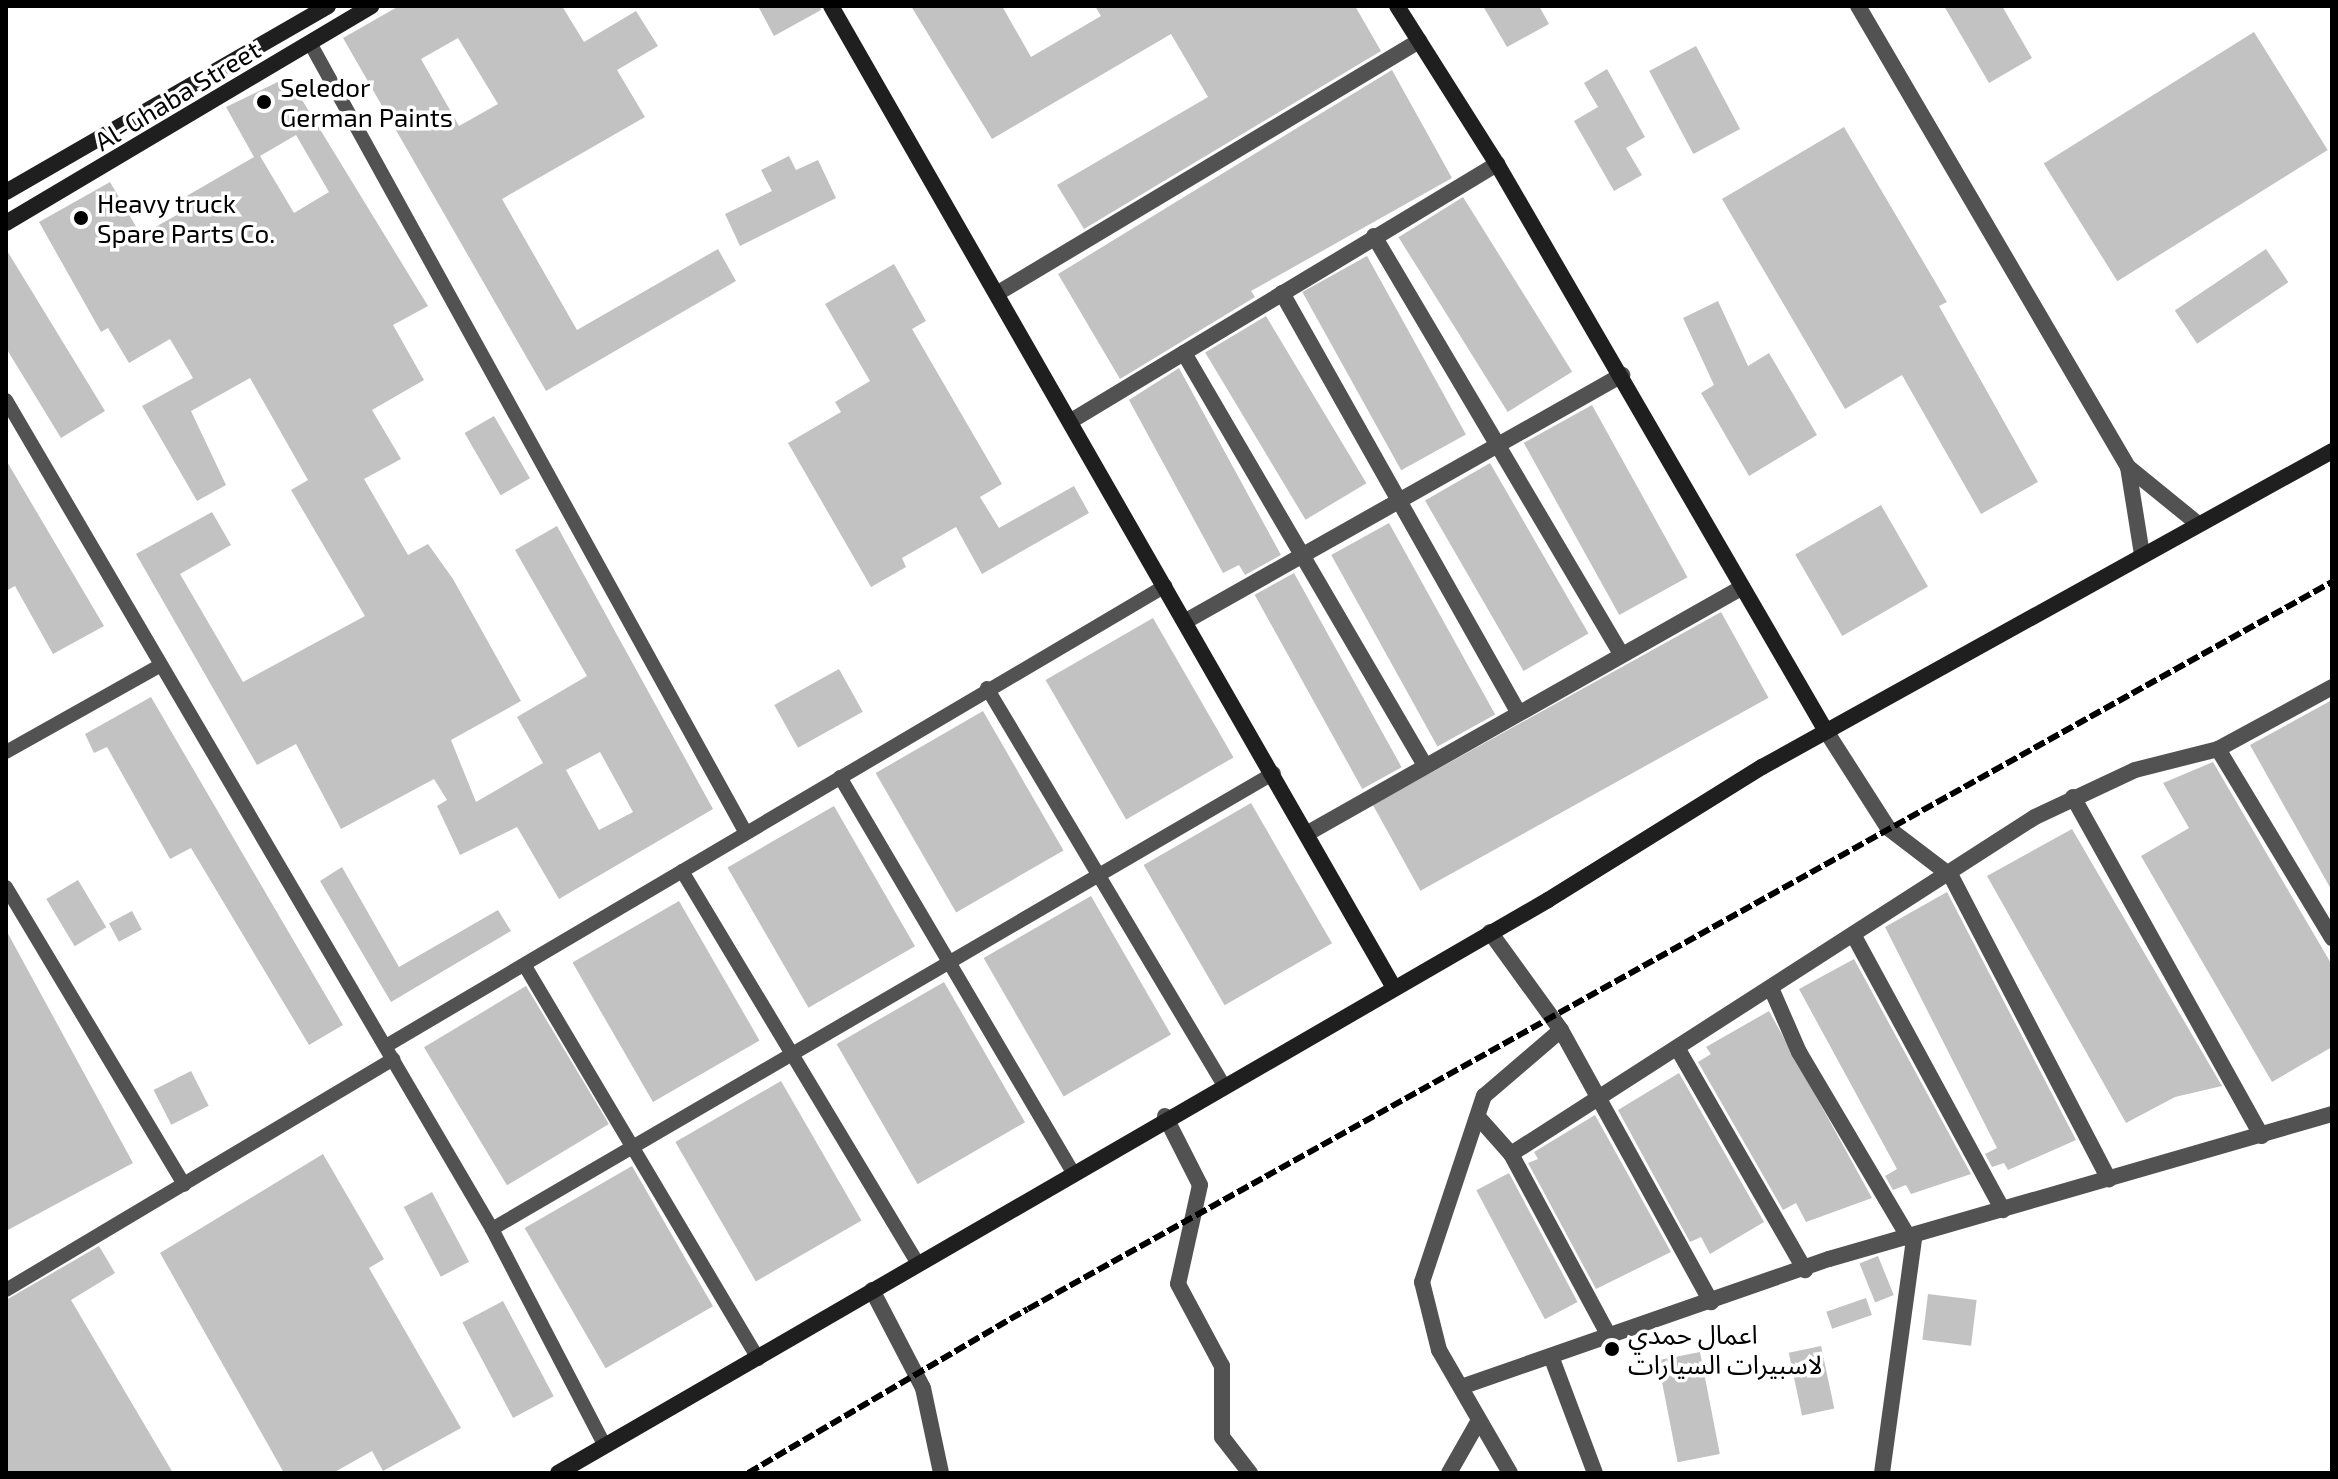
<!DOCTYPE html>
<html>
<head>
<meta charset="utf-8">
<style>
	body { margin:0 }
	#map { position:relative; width:2338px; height:1479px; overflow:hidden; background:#fff; font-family:"Exo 2","Noto Sans Arabic",sans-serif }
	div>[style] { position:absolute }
	.building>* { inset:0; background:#c2c2c2; transform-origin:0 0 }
	.lane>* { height:14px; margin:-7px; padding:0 7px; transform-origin:7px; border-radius:7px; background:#525252 }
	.street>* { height:16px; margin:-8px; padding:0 8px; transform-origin:8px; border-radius:8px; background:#525252 }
	.secondary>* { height:16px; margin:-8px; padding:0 8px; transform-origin:8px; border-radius:8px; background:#1f1f1f }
	.rail>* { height:6px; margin-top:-3px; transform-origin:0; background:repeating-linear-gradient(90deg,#000 0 12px,transparent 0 16px) }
	.dots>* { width:22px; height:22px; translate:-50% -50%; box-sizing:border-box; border:4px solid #fff; border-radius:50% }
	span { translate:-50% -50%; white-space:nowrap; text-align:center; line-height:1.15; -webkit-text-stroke:7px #fff; paint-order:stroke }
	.poi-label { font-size:26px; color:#000 }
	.left { translate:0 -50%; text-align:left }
	.street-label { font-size:26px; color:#000 }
	.frame { position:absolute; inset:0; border:8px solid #000; pointer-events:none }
</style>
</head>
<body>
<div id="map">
	<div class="building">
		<div style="clip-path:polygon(evenodd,399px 6px,562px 6px,584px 42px,636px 11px,658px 46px,617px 70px,645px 117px,502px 199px,577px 330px,718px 249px,736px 281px,546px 391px,343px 38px,399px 6px,458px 38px,498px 104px,459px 126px,421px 59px,458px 38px)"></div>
		<div style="clip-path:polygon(758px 6px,820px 6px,821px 10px,774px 36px)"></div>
		<div style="clip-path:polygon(911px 6px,1002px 6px,1031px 57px,1101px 16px,1095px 6px,1355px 6px,1381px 51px,1084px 229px,1057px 185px,1208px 97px,1171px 34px,992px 139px)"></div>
		<div style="clip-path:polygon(1483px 6px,1539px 6px,1549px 24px,1507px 47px)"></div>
		<div style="clip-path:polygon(1944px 6px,2002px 6px,2032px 58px,1989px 83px)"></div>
		<div style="left:2254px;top:32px;width:139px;height:248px;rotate:58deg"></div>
		<div style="left:1696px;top:46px;width:94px;height:53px;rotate:62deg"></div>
		<div style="clip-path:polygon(1607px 69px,1645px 137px,1626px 148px,1642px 175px,1614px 191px,1574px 121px,1598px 107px,1584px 83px)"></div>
		<div style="clip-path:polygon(1392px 70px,1452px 178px,1251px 291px,1255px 297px,1120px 379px,1058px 274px)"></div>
		<div style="clip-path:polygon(evenodd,288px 77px,428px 306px,393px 325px,424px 380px,372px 410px,401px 459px,364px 479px,408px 555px,428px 544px,453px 579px,521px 701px,451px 740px,476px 802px,543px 763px,517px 717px,587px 676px,515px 550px,557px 526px,713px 809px,559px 899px,517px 827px,460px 855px,437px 806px,447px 800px,434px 779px,341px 829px,296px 744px,257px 765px,136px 554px,212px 512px,231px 545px,180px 574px,243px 682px,365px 616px,291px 490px,308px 480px,250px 378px,191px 411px,226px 485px,197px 501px,142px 406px,193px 378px,170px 339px,129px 363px,108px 328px,101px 332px,39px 222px,110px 182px,141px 235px,184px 211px,178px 201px,254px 157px,226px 107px,288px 77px,296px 135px,329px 192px,294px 213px,260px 156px,296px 135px,288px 77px,600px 752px,633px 812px,599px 830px,566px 770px,600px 752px)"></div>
		<div style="clip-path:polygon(1844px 127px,1947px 302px,1939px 306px,2038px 482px,1981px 514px,1902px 375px,1845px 409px,1722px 199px)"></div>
		<div style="clip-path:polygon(789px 156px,796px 170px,818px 160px,836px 198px,740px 246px,725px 214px,772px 191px,761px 170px)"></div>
		<div style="left:1463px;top:197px;width:206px;height:76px;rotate:58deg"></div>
		<div style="clip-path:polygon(6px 249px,105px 411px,61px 438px,6px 348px)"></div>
		<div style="left:2266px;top:249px;width:40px;height:110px;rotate:56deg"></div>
		<div style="left:1367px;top:256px;width:204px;height:74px;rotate:61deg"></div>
		<div style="clip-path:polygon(894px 264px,926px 321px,912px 329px,1002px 484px,980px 497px,999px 528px,1074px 486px,1089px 513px,982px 574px,956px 527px,902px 558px,906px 567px,871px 587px,788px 443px,841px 412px,835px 402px,870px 381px,825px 304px)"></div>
		<div style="clip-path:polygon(1718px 301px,1748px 366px,1769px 353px,1817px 435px,1749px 476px,1701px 393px,1714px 385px,1683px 318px)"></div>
		<div style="left:1266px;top:316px;width:195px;height:71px;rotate:59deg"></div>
		<div style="clip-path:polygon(1179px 368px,1281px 555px,1245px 575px,1239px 565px,1223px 573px,1129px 400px)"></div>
		<div style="left:1592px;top:405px;width:197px;height:78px;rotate:61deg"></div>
		<div style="left:494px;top:416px;width:72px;height:34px;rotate:60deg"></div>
		<div style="clip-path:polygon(6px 460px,104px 626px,53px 654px,15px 586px,6px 591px)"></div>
		<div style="left:1490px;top:463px;width:197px;height:75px;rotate:60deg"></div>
		<div style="left:1881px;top:505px;width:94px;height:99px;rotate:60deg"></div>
		<div style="left:1389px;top:523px;width:219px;height:66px;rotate:61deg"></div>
		<div style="left:1294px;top:573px;width:222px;height:45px;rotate:61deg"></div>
		<div style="left:1721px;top:612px;width:98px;height:398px;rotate:61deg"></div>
		<div style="left:1153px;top:618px;width:161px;height:124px;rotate:60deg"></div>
		<div style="left:839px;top:669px;width:49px;height:74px;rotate:61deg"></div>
		<div style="clip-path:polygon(151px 697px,343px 1025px,309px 1045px,191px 848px,170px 859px,107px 747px,94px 753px,85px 734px)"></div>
		<div style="clip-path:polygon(2332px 700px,2332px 891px,2250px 745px)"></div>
		<div style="left:983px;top:711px;width:161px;height:124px;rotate:60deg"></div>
		<div style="clip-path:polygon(2213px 762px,2332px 965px,2332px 1047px,2272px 1082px,2141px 856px,2189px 828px,2163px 783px)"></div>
		<div style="left:1251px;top:803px;width:162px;height:124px;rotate:60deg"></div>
		<div style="left:834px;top:806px;width:162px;height:123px;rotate:60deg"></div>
		<div style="clip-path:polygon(2072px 829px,2222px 1086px,2175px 1097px,2126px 1123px,1987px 876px)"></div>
		<div style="clip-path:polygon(342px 867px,399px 967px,498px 910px,511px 931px,391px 1002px,320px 881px)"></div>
		<div style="left:78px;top:880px;width:55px;height:37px;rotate:59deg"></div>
		<div style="clip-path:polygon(1947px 892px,2076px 1140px,2008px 1170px,2004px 1163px,1992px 1167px,1985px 1154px,1997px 1148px,1885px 927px)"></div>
		<div style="left:1091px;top:896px;width:160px;height:124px;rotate:60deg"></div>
		<div style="left:679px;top:901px;width:161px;height:123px;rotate:60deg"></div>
		<div style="left:132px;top:911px;width:21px;height:26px;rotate:62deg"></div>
		<div style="clip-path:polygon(6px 930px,133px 1163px,6px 1231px)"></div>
		<div style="clip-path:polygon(1854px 959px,1971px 1174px,1911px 1194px,1906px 1185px,1893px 1190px,1885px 1176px,1897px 1169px,1799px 989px)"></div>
		<div style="left:944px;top:982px;width:162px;height:124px;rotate:60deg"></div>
		<div style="left:526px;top:986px;width:161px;height:119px;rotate:59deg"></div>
		<div style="clip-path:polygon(1769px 1011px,1872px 1198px,1806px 1222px,1796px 1203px,1783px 1210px,1698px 1062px,1711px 1054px,1706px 1047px)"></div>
		<div style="left:191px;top:1071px;width:39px;height:42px;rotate:63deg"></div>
		<div style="clip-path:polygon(1679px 1073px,1764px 1222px,1710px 1254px,1701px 1237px,1690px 1242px,1618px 1110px)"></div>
		<div style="left:781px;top:1081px;width:161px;height:122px;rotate:60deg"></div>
		<div style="clip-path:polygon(1595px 1115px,1671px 1252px,1596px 1289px,1528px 1163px,1538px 1159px,1534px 1152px)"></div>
		<div style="clip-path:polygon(323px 1154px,384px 1259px,369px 1268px,461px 1428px,383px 1471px,372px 1451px,333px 1473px,284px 1473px,160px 1253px)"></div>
		<div style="left:632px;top:1166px;width:162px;height:124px;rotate:60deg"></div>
		<div style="left:1509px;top:1173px;width:146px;height:37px;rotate:62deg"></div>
		<div style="left:432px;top:1192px;width:79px;height:32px;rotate:62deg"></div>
		<div style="clip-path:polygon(99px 1246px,115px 1273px,71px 1300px,173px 1473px,6px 1473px,6px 1300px)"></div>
		<div style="left:1878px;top:1256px;width:42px;height:20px;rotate:68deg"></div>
		<div style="left:1928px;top:1294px;width:49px;height:46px;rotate:7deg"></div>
		<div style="left:1866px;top:1298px;width:18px;height:42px;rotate:71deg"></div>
		<div style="left:503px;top:1301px;width:108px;height:46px;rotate:62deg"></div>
		<div style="left:1821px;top:1346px;width:64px;height:33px;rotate:78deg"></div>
		<div style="left:1700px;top:1352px;width:104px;height:43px;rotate:79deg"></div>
	</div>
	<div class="lane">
		<div style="left:310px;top:43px;width:902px;rotate:61.11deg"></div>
		<div style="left:6px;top:400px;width:961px;rotate:59.62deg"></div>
		<div style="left:492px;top:1229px;width:245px;rotate:62.5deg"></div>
		<div style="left:987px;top:688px;width:459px;rotate:59.2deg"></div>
		<div style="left:6px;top:752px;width:176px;rotate:-29.3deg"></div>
		<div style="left:840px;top:777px;width:459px;rotate:59.5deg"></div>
		<div style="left:682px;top:871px;width:458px;rotate:59deg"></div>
		<div style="left:6px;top:887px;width:347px;rotate:59.1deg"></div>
		<div style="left:525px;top:966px;width:457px;rotate:59.3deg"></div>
		<div style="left:386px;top:1046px;width:905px;rotate:-30.56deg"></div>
		<div style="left:492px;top:1229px;width:905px;rotate:-30.25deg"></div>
		<div style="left:6px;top:1290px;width:451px;rotate:-30.8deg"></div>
	</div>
	<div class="street">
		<div style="left:1858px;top:6px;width:534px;rotate:59.64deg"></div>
		<div style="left:2128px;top:467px;width:89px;rotate:39.1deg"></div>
		<div style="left:1374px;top:236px;width:486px;rotate:59.4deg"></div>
		<div style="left:998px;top:293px;width:491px;rotate:-30.9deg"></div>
		<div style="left:1282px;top:293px;width:482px;rotate:60.6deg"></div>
		<div style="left:1184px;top:353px;width:478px;rotate:59.7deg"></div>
		<div style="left:1071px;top:421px;width:498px;rotate:-31.1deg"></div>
		<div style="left:2128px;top:467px;width:88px;rotate:80.9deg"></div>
		<div style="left:1186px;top:621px;width:501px;rotate:-29.43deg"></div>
		<div style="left:1826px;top:731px;width:115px;rotate:57.4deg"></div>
		<div style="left:1888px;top:828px;width:79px;rotate:37.3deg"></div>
		<div style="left:1951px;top:876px;width:342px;rotate:62.5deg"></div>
		<div style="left:2218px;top:749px;width:221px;rotate:58.9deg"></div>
		<div style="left:2073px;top:797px;width:388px;rotate:60.9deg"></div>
		<div style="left:1308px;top:833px;width:499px;rotate:-29.5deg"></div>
		<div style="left:1490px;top:932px;width:121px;rotate:54.1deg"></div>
		<div style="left:1561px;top:1030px;width:311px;rotate:61.1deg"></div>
		<div style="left:1854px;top:936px;width:312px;rotate:61.5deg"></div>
		<div style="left:1771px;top:988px;width:70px;rotate:66.4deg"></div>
		<div style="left:1799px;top:1052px;width:218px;rotate:59.4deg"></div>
		<div style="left:1679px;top:1051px;width:253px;rotate:60.1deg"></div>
		<div style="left:1165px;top:1116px;width:77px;rotate:63.1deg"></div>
		<div style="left:1200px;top:1185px;width:101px;rotate:102.5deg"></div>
		<div style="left:1178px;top:1284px;width:93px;rotate:61.8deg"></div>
		<div style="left:1222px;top:1366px;width:71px;rotate:90deg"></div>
		<div style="left:1222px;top:1437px;width:46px;rotate:52.1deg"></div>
		<div style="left:1479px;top:1118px;width:48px;rotate:48.4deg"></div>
		<div style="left:1511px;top:1154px;width:207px;rotate:61.7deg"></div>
		<div style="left:1511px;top:1154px;width:623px;rotate:-32.75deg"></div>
		<div style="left:2035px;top:817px;width:110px;rotate:-25.2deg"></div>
		<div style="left:2135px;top:770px;width:86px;rotate:-14.2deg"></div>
		<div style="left:2218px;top:749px;width:130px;rotate:-28.5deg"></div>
		<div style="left:872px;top:1290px;width:110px;rotate:62.5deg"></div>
		<div style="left:923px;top:1388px;width:87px;rotate:78deg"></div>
		<div style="left:1551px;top:1356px;width:125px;rotate:69.4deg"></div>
		<div style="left:1461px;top:1387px;width:390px;rotate:-19.2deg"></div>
		<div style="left:1829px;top:1259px;width:523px;rotate:-16.08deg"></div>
		<div style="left:1449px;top:1473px;width:59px;rotate:-60.4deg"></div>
		<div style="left:1510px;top:1473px;width:142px;rotate:-120deg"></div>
		<div style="left:1439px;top:1350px;width:70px;rotate:-104deg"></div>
		<div style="left:1422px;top:1282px;width:196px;rotate:-71.6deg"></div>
		<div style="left:1484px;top:1096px;width:101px;rotate:-40.6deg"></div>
		<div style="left:1882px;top:1473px;width:236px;rotate:-82.2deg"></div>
	</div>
	<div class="secondary">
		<div style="left:831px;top:6px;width:1130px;rotate:60.17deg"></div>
		<div style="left:1397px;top:6px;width:187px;rotate:57.7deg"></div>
		<div style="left:1497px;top:164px;width:656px;rotate:59.88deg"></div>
		<div style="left:6px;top:192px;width:372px;rotate:-30deg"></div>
		<div style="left:6px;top:223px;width:425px;rotate:-30.7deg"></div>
		<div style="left:558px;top:1473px;width:1144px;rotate:-30.06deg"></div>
		<div style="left:1548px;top:900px;width:252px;rotate:-31.9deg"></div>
		<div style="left:1762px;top:767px;width:652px;rotate:-29deg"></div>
	</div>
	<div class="rail">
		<div style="left:748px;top:1473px;width:324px;rotate:-30.4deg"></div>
		<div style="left:1028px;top:1309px;width:1493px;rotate:-29.14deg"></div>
	</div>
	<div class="dots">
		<div style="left:264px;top:102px;background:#000"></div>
		<div style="left:81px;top:218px;background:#000"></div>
		<div style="left:1612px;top:1349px;background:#000"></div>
	</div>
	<div class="poi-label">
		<span class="left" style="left:280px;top:102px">Seledor<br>German Paints</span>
		<span class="left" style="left:97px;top:218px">Heavy truck<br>Spare Parts Co.</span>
		<span class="left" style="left:1628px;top:1349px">اعمال حمدي<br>لاسبيرات السيارات</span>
	</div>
	<div class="street-label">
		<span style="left:177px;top:95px;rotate:-31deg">Al-Ghaba Street</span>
	</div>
	<div class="frame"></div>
</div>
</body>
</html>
